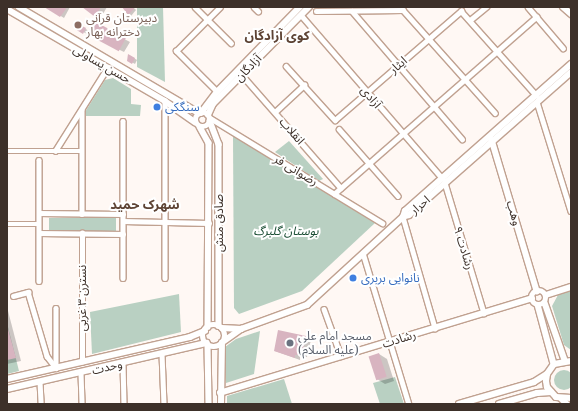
<!DOCTYPE html>
<html>
<head>
<meta charset="utf-8">
<style>
	body { margin:0 }
	#map { position:relative; width:578px; height:411px; overflow:hidden; background:#fff8f4; font-family:"Noto Serif","Noto Sans Arabic",serif }
	div>[style] { position:absolute }
	.green>* { inset:0; background:#b9d0c2; transform-origin:0 0 }
	.round { border-radius:50% }
	.shadow>* { inset:0; background:#0003 }
	.building>* { inset:0; background:#d8b4c0; transform-origin:0 0 }
	.roads { filter:drop-shadow(1px 0 #c0a190) drop-shadow(-1px 0 #c0a190) drop-shadow(0 1px #c0a190) drop-shadow(0 -1px #c0a190) }
	.minor>* { height:4.5px; margin:-2.25px; padding:0 2.25px; transform-origin:2.25px; border-radius:2.25px; background:#fff }
	.tertiary>* { height:5.5px; margin:-2.75px; padding:0 2.75px; transform-origin:2.75px; border-radius:2.75px; background:#fff }
	.tertiary>.ring { margin:-2.75px; padding:0; box-sizing:content-box; background:none; border:5.5px solid #fff; border-radius:50% }
	.secondary>* { height:6px; margin:-3px; padding:0 3px; transform-origin:3px; border-radius:3px; background:#fff }
	.dots>* { width:11px; height:11px; translate:-50% -50%; box-sizing:border-box; border:2px solid #fff; border-radius:50% }
	span { translate:-50% -50%; white-space:nowrap; text-align:center; line-height:1.15; -webkit-text-stroke:4px #fff; paint-order:stroke }
	.education-label { font-size:12px; color:#785e54 }
	.left { translate:0 -50%; text-align:left }
	.street-label { font-size:12px; color:#3d3029 }
	.shop-label { font-size:12px; color:#366cbe }
	.park-label { font-size:12px; color:#1a4d34; font-style:italic }
	.worship-label { font-size:12px; color:#5b616d }
	.neighbourhood-label { font-size:13px; color:#5d4334; font-weight:700 }
	.frame { position:absolute; inset:0; border:8px solid #3d3029; pointer-events:none }
</style>
</head>
<body>
<div id="map">
	<div class="green">
		<div style="clip-path:polygon(137px 7px,163px 7px,165px 82px,137px 67px)"></div>
		<div style="clip-path:polygon(113px 78px,131px 89px,131px 104px,141px 105px,140px 116px,86px 116px,85px 112px,105px 80px)"></div>
		<div style="clip-path:polygon(233px 136px,375px 223px,302px 291px,239px 314px,234px 308px)"></div>
		<div style="clip-path:polygon(289px 141px,323px 179px,319px 181px,275px 152px)"></div>
		<div style="left:49px;top:218px;width:67px;height:13px"></div>
		<div style="clip-path:polygon(571px 291px,571px 350px,564px 345px,552px 306px,558px 295px)"></div>
		<div style="clip-path:polygon(179px 294px,181px 332px,92px 354px,90px 312px)"></div>
		<div style="clip-path:polygon(7px 323px,19px 371px,7px 374px)"></div>
		<div style="clip-path:polygon(260px 331px,254px 374px,226px 383px,225px 347px,236px 339px)"></div>
		<div class="round" style="left:554px;top:370px;width:20px;height:20px"></div>
		<div style="clip-path:polygon(395px 377px,404px 404px,380px 404px,373px 383px)"></div>
		<div style="clip-path:polygon(284px 379px,292px 404px,227px 404px,227px 396px)"></div>
	</div>
	<div class="shadow">
		<div style="clip-path:polygon(46px 7px,70px 7px,64px 18px)"></div>
		<div style="clip-path:polygon(83px 7px,107px 7px,100px 19px)"></div>
		<div style="clip-path:polygon(124px 7px,133px 7px,136px 10px,131px 16px)"></div>
		<div style="clip-path:polygon(94px 23px,130px 42px,124px 52px,77px 29px,79px 25px,89px 31px)"></div>
		<div style="clip-path:polygon(129px 55px,137px 60px,135px 64px,128px 60px)"></div>
		<div style="clip-path:polygon(7px 307px,21px 361px,7px 364px)"></div>
		<div style="clip-path:polygon(306px 337px,311px 340px,307px 357px,300px 357px,300px 360px,275px 351px)"></div>
		<div style="clip-path:polygon(379px 354px,387px 359px,394px 381px,385px 384px,377px 379px)"></div>
	</div>
	<div class="building">
		<div style="clip-path:polygon(44px 7px,65px 7px,66px 9px,60px 17px)"></div>
		<div style="clip-path:polygon(82px 7px,101px 7px,95px 17px)"></div>
		<div style="clip-path:polygon(122px 7px,133px 7px,134px 9px,128px 15px)"></div>
		<div style="left:94px;top:21px;width:36px;height:15px;rotate:28deg"></div>
		<div style="clip-path:polygon(78px 24px,86px 28px,83px 34px,75px 29px)"></div>
		<div style="clip-path:polygon(128px 54px,135px 58px,132px 64px,127px 61px)"></div>
		<div style="clip-path:polygon(7px 325px,16px 358px,7px 360px)"></div>
		<div style="clip-path:polygon(278px 330px,306px 336px,302px 355px,295px 355px,295px 358px,274px 351px)"></div>
		<div style="left:379px;top:353px;width:25px;height:11px;rotate:72deg"></div>
	</div>
	<div class="roads">
		<div class="minor">
			<div style="left:195px;top:7px;width:51px;rotate:45deg"></div>
			<div style="left:254px;top:7px;width:6px;rotate:45deg"></div>
			<div style="left:528px;top:7px;width:54px;rotate:49.5deg"></div>
			<div style="left:316px;top:11px;width:87px;rotate:-0.7deg"></div>
			<div style="left:403px;top:10px;width:138px;rotate:48.2deg"></div>
			<div style="left:352px;top:11px;width:169px;rotate:49.3deg"></div>
			<div style="left:301px;top:15px;width:216px;rotate:49.1deg"></div>
			<div style="left:470px;top:20px;width:21px;rotate:-39deg"></div>
			<div style="left:286px;top:66px;width:73px;rotate:47.8deg"></div>
			<div style="left:335px;top:120px;width:167px;rotate:-40.9deg"></div>
			<div style="left:461px;top:11px;width:113px;rotate:48.2deg"></div>
			<div style="left:242px;top:75px;width:150px;rotate:48.8deg"></div>
			<div style="left:217px;top:92px;width:58px;rotate:-135deg"></div>
			<div style="left:176px;top:51px;width:62px;rotate:-45deg"></div>
			<div style="left:165px;top:101px;width:177px;rotate:90deg"></div>
			<div style="left:537px;top:102px;width:114px;rotate:72.7deg"></div>
			<div style="left:82px;top:110px;width:104px;rotate:90deg"></div>
			<div style="left:275px;top:112px;width:40px;rotate:-43deg"></div>
			<div style="left:210px;top:118px;width:202px;rotate:31.4deg"></div>
			<div style="left:123px;top:121px;width:157px;rotate:90deg"></div>
			<div style="left:339px;top:129px;width:89px;rotate:48.6deg"></div>
			<div style="left:7px;top:151px;width:75px"></div>
			<div style="left:55px;top:151px;width:99px;rotate:-57.8deg"></div>
			<div style="left:39px;top:160px;width:121px;rotate:90deg"></div>
			<div style="left:445px;top:183px;width:136px;rotate:73.3deg"></div>
			<div style="left:334px;top:194px;width:269px;rotate:-41.2deg"></div>
			<div style="left:39px;top:213px;width:84px;rotate:0.7deg"></div>
			<div style="left:403px;top:217px;width:116px;rotate:73.9deg"></div>
			<div style="left:123px;top:221px;width:86px;rotate:1.3deg"></div>
			<div style="left:7px;top:224px;width:32px"></div>
			<div style="left:39px;top:233px;width:84px;rotate:0.7deg"></div>
			<div style="left:363px;top:253px;width:158px;rotate:73.1deg"></div>
			<div style="left:13px;top:296px;width:16px;rotate:-15deg"></div>
			<div style="left:28px;top:292px;width:67px;rotate:73.5deg"></div>
			<div style="left:47px;top:356px;width:15px;rotate:53deg"></div>
			<div style="left:56px;top:308px;width:60px;rotate:90deg"></div>
			<div style="left:324px;top:309px;width:50px;rotate:70.1deg"></div>
			<div style="left:162px;top:354px;width:50px;rotate:87.7deg"></div>
			<div style="left:82px;top:362px;width:129px;rotate:-90deg"></div>
			<div style="left:123px;top:363px;width:41px;rotate:88.6deg"></div>
			<div style="left:81px;top:373px;width:31px;rotate:88deg"></div>
			<div style="left:40px;top:382px;width:22px;rotate:87deg"></div>
		</div>
		<div class="tertiary">
			<div style="left:19px;top:7px;width:209px;rotate:30.5deg"></div>
			<div style="left:7px;top:9px;width:183px;rotate:30.2deg"></div>
			<div style="left:165px;top:101px;width:37px;rotate:35deg"></div>
			<div class="ring" style="left:196px;top:113px;width:8.5px;height:8.5px"></div>
			<div style="left:201px;top:113px;width:26px;rotate:-53deg"></div>
			<div style="left:217px;top:92px;width:119px;rotate:-45.7deg"></div>
			<div style="left:208px;top:115px;width:12px;rotate:-66deg"></div>
			<div style="left:213px;top:104px;width:136px;rotate:-45.3deg"></div>
			<div style="left:210px;top:121px;width:25px;rotate:69deg"></div>
			<div style="left:219px;top:144px;width:182px;rotate:90deg"></div>
			<div style="left:200px;top:127px;width:18px;rotate:61deg"></div>
			<div style="left:209px;top:143px;width:184px;rotate:90.3deg"></div>
			<div style="left:492px;top:140px;width:158px;rotate:73.4deg"></div>
			<div style="left:403px;top:217px;width:6px;rotate:-72deg"></div>
			<div style="left:405px;top:211px;width:222px;rotate:-41.5deg"></div>
			<div class="ring" style="left:532px;top:291px;width:8.5px;height:8.5px"></div>
			<div style="left:546px;top:295px;width:26px;rotate:-18deg"></div>
			<div style="left:545px;top:303px;width:60px;rotate:70.7deg"></div>
			<div style="left:538px;top:305px;width:61px;rotate:74.8deg"></div>
			<div class="ring" style="left:203px;top:325px;width:16.5px;height:16.5px"></div>
			<div style="left:222px;top:328px;width:19px;rotate:3deg"></div>
			<div style="left:224px;top:341px;width:21px;rotate:-35deg"></div>
			<div style="left:241px;top:329px;width:70px;rotate:-20deg"></div>
			<div style="left:307px;top:305px;width:130px;rotate:-42.5deg"></div>
			<div style="left:403px;top:217px;width:6px;rotate:-18deg"></div>
			<div style="left:409px;top:215px;width:216px;rotate:-41.4deg"></div>
			<div style="left:208px;top:345px;width:59px;rotate:89deg"></div>
			<div style="left:7px;top:379px;width:188px;rotate:-12.9deg"></div>
			<div style="left:190px;top:337px;width:16px;rotate:-22deg"></div>
			<div style="left:7px;top:389px;width:205px;rotate:-13deg"></div>
			<div style="left:220px;top:393px;width:326px;rotate:-16.9deg"></div>
			<div style="left:562px;top:399px;width:7px;rotate:45deg"></div>
			<div style="left:221px;top:404px;width:61px;rotate:-89.1deg"></div>
		</div>
		<div class="secondary">
			<div style="left:563px;top:7px;width:11px;rotate:41deg"></div>
			<div style="left:571px;top:361px;width:17px;rotate:170deg"></div>
			<div style="left:554px;top:364px;width:12px;rotate:125deg"></div>
			<div style="left:547px;top:374px;width:7px;rotate:98deg"></div>
			<div style="left:546px;top:381px;width:6px;rotate:81deg"></div>
			<div style="left:547px;top:387px;width:13px;rotate:48deg"></div>
			<div style="left:556px;top:397px;width:15px;rotate:4deg"></div>
			<div style="left:459px;top:404px;width:78px;rotate:-16.3deg"></div>
			<div style="left:534px;top:382px;width:15px;rotate:-32deg"></div>
			<div style="left:499px;top:404px;width:40px;rotate:-16deg"></div>
			<div style="left:537px;top:393px;width:14px;rotate:-4deg"></div>
		</div>
	</div>
	<div class="dots">
		<div style="left:78px;top:25px;background:#8d6e63"></div>
		<div style="left:157px;top:107px;background:#3f7fe0"></div>
		<div style="left:353px;top:278px;background:#3f7fe0"></div>
		<div style="left:290px;top:343px;background:#6b7280"></div>
	</div>
	<div class="education-label">
		<span class="left" style="left:86px;top:25px">دبیرستان قرآنی<br>دخترانه بهار</span>
	</div>
	<div class="street-label">
		<span style="left:102px;top:64px;rotate:30deg">حسن یساولی</span>
		<span style="left:398px;top:65px;rotate:-41deg">ایثار</span>
		<span style="left:248px;top:68px;rotate:-46deg">آزادگان</span>
		<span style="left:371px;top:97px;rotate:50deg">آزادی</span>
		<span style="left:292px;top:131px;rotate:49deg">انقلاب</span>
		<span style="left:296px;top:170px;rotate:31deg">رضوانی فر</span>
		<span style="left:420px;top:205px;rotate:-40deg">احرار</span>
		<span style="left:514px;top:213px;rotate:74deg">وهب</span>
		<span style="left:219px;top:223px;rotate:-90deg">صادق منش</span>
		<span style="left:464px;top:248px;rotate:73deg">رشادت ۹</span>
		<span style="left:82px;top:298px;rotate:-90deg">نسترن ۳ غربی</span>
		<span style="left:399px;top:339px;rotate:-17deg">رشادت</span>
		<span style="left:107px;top:367px;rotate:-13deg">وحدت</span>
	</div>
	<div class="shop-label">
		<span class="left" style="left:165px;top:107px">سنگکی</span>
		<span class="left" style="left:361px;top:278px">نانوایی بربری</span>
	</div>
	<div class="park-label">
		<span style="left:286px;top:231px">بوستان گلبرگ</span>
	</div>
	<div class="worship-label">
		<span class="left" style="left:298px;top:343px">مسجد امام علی<br>(علیه السلام)</span>
	</div>
	<div class="neighbourhood-label">
		<span style="left:277px;top:35px">کوی آزادگان</span>
		<span style="left:145px;top:204px">شهرک حمید</span>
	</div>
	<div class="frame"></div>
</div>
</body>
</html>
